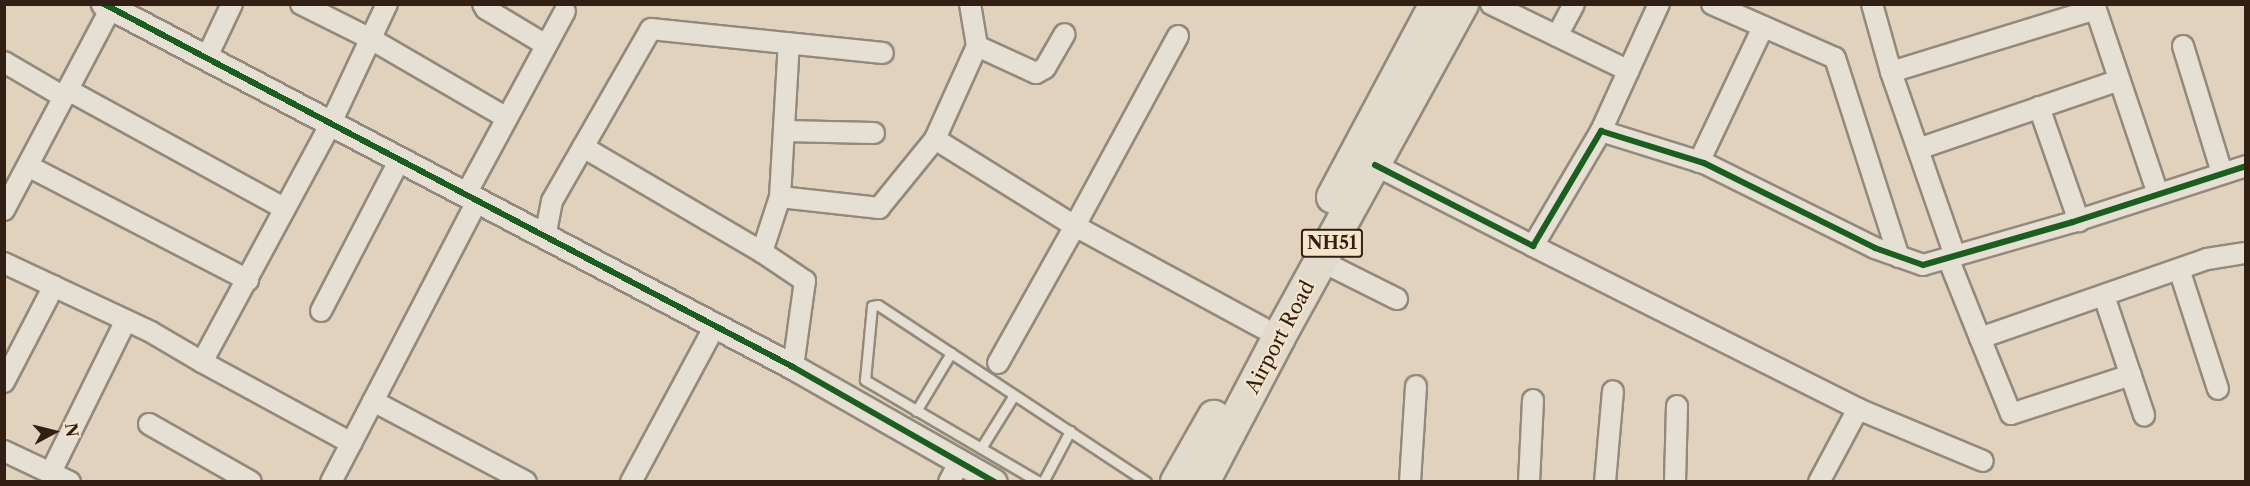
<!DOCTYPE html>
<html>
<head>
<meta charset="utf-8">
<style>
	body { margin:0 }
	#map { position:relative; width:2250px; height:486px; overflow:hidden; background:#e1d2bd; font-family:"Libre Caslon Text",serif }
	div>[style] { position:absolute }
	.roads { filter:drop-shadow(2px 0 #93897c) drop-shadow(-2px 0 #93897c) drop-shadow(0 2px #93897c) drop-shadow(0 -2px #93897c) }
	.service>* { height:9px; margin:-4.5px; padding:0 4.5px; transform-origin:4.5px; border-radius:4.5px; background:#e6dfd4 }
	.minor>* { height:20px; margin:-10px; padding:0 10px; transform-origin:10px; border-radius:10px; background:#e6dfd4 }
	.tertiary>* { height:24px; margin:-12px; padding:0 12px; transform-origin:12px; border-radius:12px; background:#e6dfd4 }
	.trunk>* { height:32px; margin:-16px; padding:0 16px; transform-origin:16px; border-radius:16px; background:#e2dacd }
	.cycleway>* { height:6px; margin:-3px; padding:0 3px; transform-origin:3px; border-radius:3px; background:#1b5e20 }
	span { translate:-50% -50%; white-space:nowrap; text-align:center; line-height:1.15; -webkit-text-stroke:4.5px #f5e4ca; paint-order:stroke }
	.shield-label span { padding:2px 4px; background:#f5e4ca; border:2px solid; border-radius:4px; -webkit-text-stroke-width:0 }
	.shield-label { font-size:18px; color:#311f14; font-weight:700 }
	.street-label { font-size:20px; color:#311f14 }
	.frame { position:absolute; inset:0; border:6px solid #311f14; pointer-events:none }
	.north { position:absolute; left:24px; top:402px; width:60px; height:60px; -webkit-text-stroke:4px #f5e4ca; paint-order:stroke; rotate:83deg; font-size:16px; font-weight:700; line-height:24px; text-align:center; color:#311f14 }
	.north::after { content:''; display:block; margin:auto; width:21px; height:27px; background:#311f14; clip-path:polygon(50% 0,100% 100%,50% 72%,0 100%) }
</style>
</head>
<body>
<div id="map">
	<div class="roads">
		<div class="service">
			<div style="left:916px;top:411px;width:68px;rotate:-58.9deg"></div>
			<div style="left:981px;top:448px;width:62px;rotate:-58.1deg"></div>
			<div style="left:1039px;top:482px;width:202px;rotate:-149.6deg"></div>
			<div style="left:865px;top:380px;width:74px;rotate:-84.6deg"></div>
			<div style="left:872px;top:306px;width:6px;rotate:-9deg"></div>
			<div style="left:878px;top:305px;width:321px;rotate:33.4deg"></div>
			<div style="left:1043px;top:482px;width:58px;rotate:-62.1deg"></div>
		</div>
		<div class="minor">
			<div style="left:301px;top:4px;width:78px;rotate:26.6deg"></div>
			<div style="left:371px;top:39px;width:157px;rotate:30.2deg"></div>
			<div style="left:483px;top:4px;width:6px;rotate:59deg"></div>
			<div style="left:486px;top:9px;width:70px;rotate:31deg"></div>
			<div style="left:970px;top:4px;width:43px;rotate:80.5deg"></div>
			<div style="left:977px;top:46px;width:102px;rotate:114.3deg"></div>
			<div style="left:935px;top:139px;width:165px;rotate:31.9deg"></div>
			<div style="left:1075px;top:226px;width:157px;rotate:119.3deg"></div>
			<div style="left:1491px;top:4px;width:153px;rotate:25.9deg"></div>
			<div style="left:1712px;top:4px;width:134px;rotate:23.7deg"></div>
			<div style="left:1835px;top:58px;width:209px;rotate:72.2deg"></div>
			<div style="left:1872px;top:4px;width:71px;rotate:74.4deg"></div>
			<div style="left:1891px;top:72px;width:195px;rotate:70.8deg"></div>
			<div style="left:2094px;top:4px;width:200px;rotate:71.4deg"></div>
			<div style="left:1178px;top:36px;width:216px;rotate:118.5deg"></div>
			<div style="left:1075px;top:226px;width:214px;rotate:28.5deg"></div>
			<div style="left:1557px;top:36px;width:36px;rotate:-62deg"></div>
			<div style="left:977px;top:46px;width:65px;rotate:24.6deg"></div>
			<div style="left:1036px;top:73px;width:10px;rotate:-29deg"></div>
			<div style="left:1045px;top:68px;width:39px;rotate:-60deg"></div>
			<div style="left:2183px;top:46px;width:133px;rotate:72.9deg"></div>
			<div style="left:206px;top:59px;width:61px;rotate:-64.7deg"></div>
			<div style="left:4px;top:62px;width:69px;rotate:30.3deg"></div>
			<div style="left:1891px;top:72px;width:214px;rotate:-17.1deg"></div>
			<div style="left:68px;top:90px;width:247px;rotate:28.7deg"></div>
			<div style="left:2039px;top:107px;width:121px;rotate:70.7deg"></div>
			<div style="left:784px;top:131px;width:90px;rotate:1.3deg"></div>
			<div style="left:1601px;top:131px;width:140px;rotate:-65.5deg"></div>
			<div style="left:583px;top:147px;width:208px;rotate:30.4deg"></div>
			<div style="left:1918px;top:149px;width:213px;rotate:-18.9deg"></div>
			<div style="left:1699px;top:162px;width:149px;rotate:-64.6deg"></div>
			<div style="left:1375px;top:165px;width:178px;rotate:27.1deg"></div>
			<div style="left:1533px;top:246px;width:134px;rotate:-59.4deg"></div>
			<div style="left:1601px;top:131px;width:108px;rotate:17.3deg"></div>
			<div style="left:1704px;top:163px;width:191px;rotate:26.4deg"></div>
			<div style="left:1875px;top:248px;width:51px;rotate:19.5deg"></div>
			<div style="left:1923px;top:265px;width:156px;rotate:-16deg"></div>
			<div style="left:2073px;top:222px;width:182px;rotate:-17.9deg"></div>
			<div style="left:28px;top:166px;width:248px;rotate:27.4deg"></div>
			<div style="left:465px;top:196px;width:210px;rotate:-61.6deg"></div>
			<div style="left:780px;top:197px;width:154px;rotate:-86.7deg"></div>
			<div style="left:4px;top:210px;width:229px;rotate:-62.1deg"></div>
			<div style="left:545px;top:237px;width:37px;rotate:-79deg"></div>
			<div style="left:552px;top:201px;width:198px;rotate:-60.1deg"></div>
			<div style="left:651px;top:29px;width:233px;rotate:5.9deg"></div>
			<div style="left:1533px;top:246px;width:364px;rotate:26.6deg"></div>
			<div style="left:1858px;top:409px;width:135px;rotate:22.6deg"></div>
			<div style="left:1948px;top:258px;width:86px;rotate:68.2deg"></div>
			<div style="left:1980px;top:338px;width:240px;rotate:-19.2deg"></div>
			<div style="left:2207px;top:259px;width:39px;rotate:-9deg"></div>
			<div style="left:1321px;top:261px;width:85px;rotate:26.6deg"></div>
			<div style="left:4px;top:263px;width:162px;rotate:25.1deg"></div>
			<div style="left:151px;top:332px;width:59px;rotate:30.5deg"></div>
			<div style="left:202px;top:362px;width:269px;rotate:-61.6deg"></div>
			<div style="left:330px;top:125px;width:134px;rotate:-64.8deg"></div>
			<div style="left:2179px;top:269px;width:126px;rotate:72deg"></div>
			<div style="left:2104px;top:296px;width:126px;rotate:71.4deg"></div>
			<div style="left:321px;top:311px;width:169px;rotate:-62.5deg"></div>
			<div style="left:1980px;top:338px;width:82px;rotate:67.8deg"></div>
			<div style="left:2011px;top:414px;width:126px;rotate:-18deg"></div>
			<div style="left:202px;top:362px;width:170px;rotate:28.5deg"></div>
			<div style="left:793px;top:367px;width:87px;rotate:-82.1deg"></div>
			<div style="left:805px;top:281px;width:52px;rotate:-146deg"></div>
			<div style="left:762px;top:252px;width:58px;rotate:-71.9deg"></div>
			<div style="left:780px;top:197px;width:100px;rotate:6.3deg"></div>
			<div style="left:879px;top:208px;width:89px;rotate:-50.9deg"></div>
			<div style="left:4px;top:382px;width:108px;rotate:-62.5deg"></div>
			<div style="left:373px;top:401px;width:173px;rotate:27.9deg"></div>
			<div style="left:149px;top:424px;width:117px;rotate:29.6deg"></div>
			<div style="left:4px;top:451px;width:73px;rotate:25.2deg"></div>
			<div style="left:51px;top:472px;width:169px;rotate:-63.7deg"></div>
			<div style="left:331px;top:482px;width:316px;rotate:-62.5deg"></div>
			<div style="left:631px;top:482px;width:177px;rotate:-61.7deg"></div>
			<div style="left:949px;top:482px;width:24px;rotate:-62deg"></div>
			<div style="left:1410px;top:482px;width:96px;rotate:-86.4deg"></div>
			<div style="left:1529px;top:482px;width:82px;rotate:-87.2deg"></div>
			<div style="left:1605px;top:482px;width:91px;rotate:-85deg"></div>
			<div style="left:1675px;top:482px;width:76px;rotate:-88.5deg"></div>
			<div style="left:1819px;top:482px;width:83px;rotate:-61.9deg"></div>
		</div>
		<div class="tertiary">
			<div style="left:104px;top:4px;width:779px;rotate:27.78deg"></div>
			<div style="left:793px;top:367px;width:232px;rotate:29.7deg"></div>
		</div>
		<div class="trunk">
			<div style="left:1333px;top:197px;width:219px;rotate:-61.9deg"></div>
			<div style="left:1177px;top:482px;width:75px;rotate:-60.4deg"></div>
			<div style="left:1203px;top:482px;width:164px;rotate:-62.3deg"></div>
			<div style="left:1279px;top:337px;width:380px;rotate:-61.2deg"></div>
		</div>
	</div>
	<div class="cycleway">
		<div style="left:104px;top:4px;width:779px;rotate:27.78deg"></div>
		<div style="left:793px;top:367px;width:232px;rotate:29.7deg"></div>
		<div style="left:1375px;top:165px;width:178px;rotate:27.1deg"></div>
		<div style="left:1533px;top:246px;width:134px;rotate:-59.4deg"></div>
		<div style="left:1601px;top:131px;width:108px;rotate:17.3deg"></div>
		<div style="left:1704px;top:163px;width:191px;rotate:26.4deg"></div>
		<div style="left:1875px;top:248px;width:51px;rotate:19.5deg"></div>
		<div style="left:1923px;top:265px;width:156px;rotate:-16deg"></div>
		<div style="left:2073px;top:222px;width:182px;rotate:-17.9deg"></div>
	</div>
	<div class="shield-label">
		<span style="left:1332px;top:243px">NH51</span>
	</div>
	<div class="street-label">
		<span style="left:1280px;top:337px;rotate:-62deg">Airport Road</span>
	</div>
	<div class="frame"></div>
	<div class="north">N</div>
</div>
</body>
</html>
